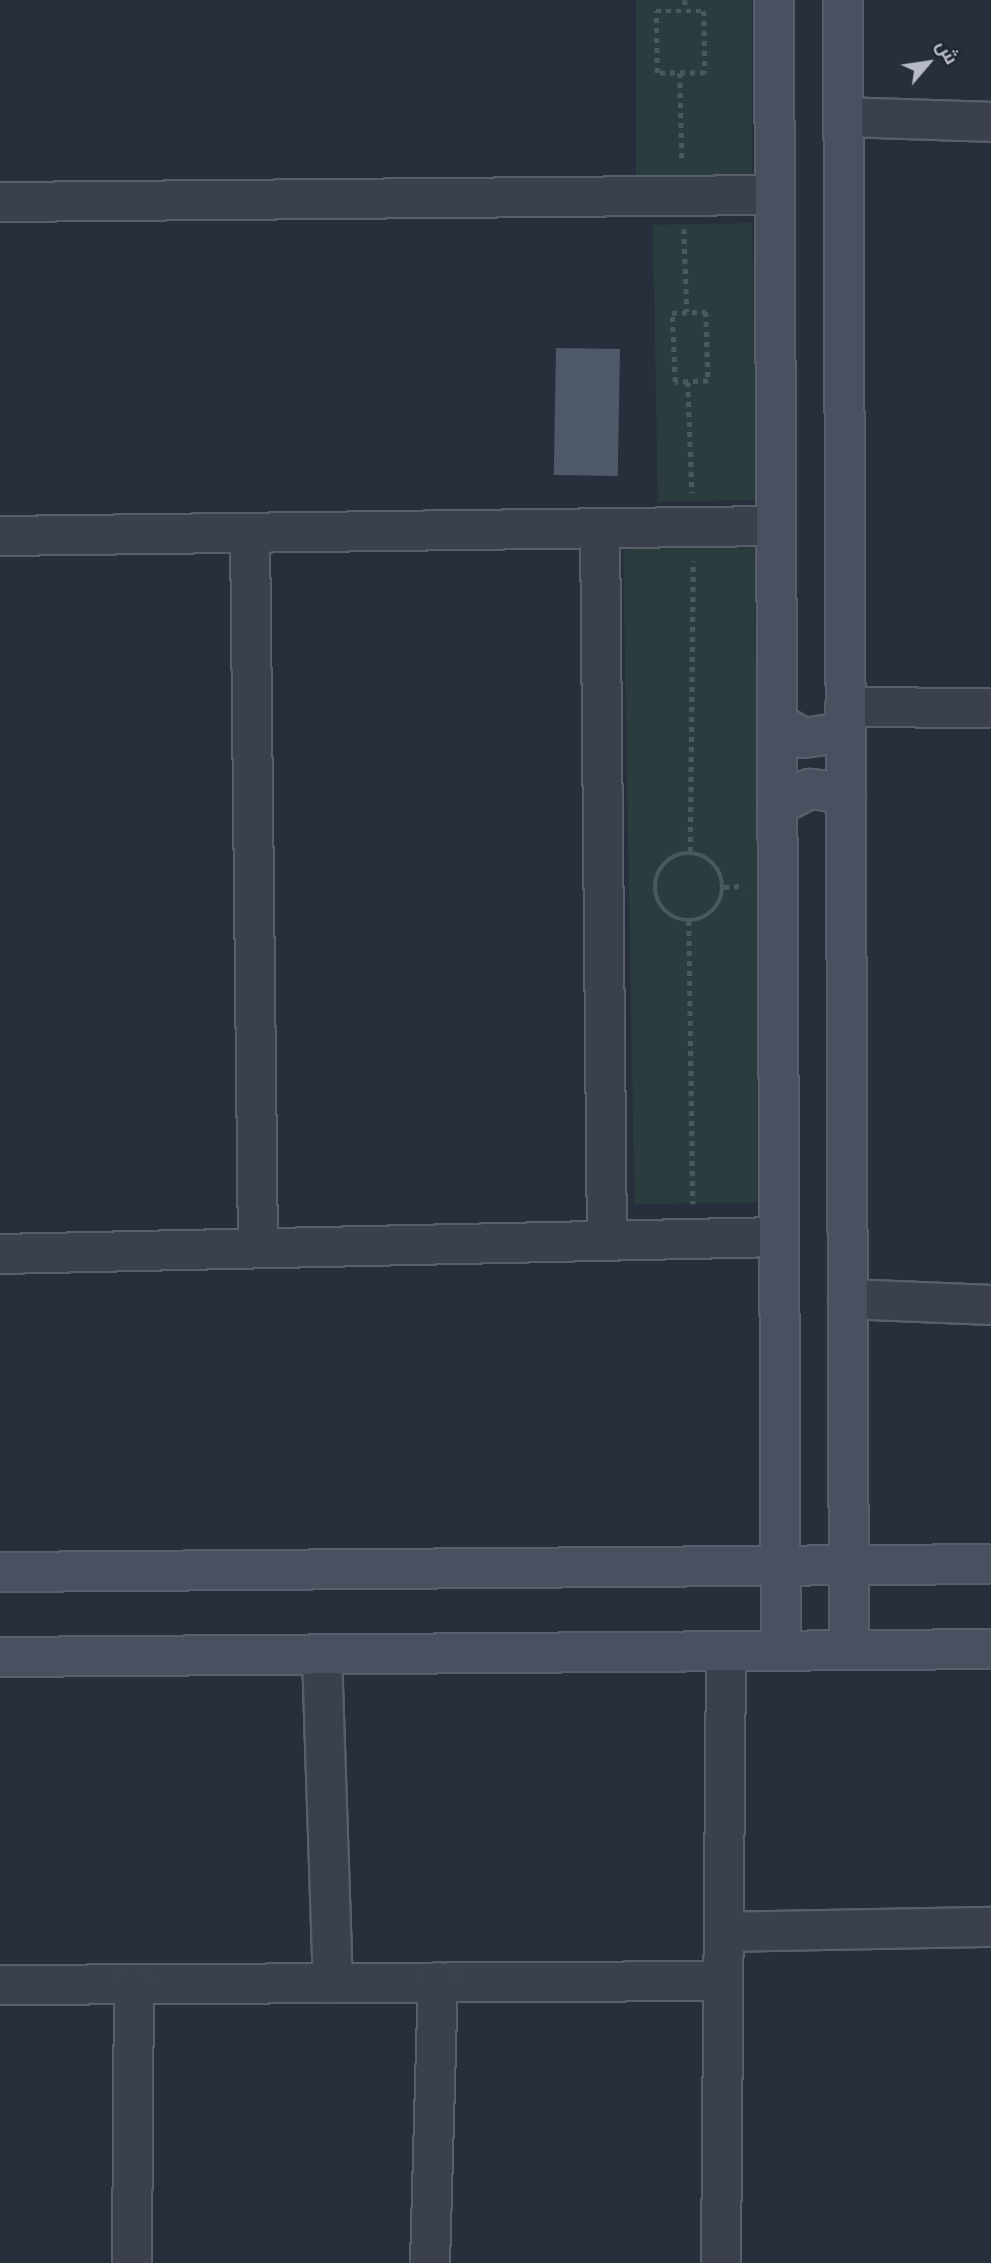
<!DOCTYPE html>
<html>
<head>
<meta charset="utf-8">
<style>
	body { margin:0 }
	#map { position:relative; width:991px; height:2263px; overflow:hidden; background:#272f3c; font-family:Overpass,Cairo,sans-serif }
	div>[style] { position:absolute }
	.green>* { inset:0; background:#2a3c3e; transform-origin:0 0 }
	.building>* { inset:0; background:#505967; transform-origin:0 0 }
	.path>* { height:4.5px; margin-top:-2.25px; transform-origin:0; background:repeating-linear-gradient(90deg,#49595c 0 5px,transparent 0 10px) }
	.path>.ring { margin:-2.25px; padding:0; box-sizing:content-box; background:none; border:4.5px solid #49595c; border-radius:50% }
	.roads { filter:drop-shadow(2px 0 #595f6a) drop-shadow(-2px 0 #595f6a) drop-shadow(0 2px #595f6a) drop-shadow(0 -2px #595f6a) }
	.street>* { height:38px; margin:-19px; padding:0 19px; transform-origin:19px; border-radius:19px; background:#3b414c }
	.secondary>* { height:38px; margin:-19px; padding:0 19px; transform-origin:19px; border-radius:19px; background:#49505f }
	span { translate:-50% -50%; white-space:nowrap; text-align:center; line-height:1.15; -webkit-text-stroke:6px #202631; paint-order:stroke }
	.north { position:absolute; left:893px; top:28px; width:70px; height:70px; -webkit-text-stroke:5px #202631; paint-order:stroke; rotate:61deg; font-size:19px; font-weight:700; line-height:28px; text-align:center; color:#b7bcc7 }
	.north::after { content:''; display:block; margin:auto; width:24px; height:32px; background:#b7bcc7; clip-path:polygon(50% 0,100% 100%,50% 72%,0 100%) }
</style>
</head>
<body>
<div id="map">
	<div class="green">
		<div style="left:636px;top:0;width:116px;height:178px"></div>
		<div style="left:752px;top:223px;width:277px;height:99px;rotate:89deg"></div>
		<div style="left:754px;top:547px;width:655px;height:131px;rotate:89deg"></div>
	</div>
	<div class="building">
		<div style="left:556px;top:348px;width:64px;height:127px;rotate:1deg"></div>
	</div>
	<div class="path">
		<div style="left:685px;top:0;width:10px;rotate:90deg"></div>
		<div style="left:656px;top:11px;width:48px"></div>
		<div style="left:704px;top:11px;width:62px;rotate:89.1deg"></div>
		<div style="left:705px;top:73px;width:48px;rotate:180deg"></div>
		<div style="left:657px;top:73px;width:62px;rotate:-90.9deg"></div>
		<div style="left:680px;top:73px;width:88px;rotate:88.7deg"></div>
		<div style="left:684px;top:229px;width:83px;rotate:87.9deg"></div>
		<div style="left:706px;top:312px;width:69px;rotate:88.3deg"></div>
		<div style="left:708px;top:381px;width:33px;rotate:178deg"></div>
		<div style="left:675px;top:382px;width:69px;rotate:-92.5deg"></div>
		<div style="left:672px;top:313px;width:34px;rotate:-2deg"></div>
		<div style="left:688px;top:382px;width:111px;rotate:87.9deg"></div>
		<div style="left:690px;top:852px;width:291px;rotate:-89.4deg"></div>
		<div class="ring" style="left:655px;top:853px;width:63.5px;height:63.5px"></div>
		<div style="left:724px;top:887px;width:20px;rotate:-3deg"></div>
		<div style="left:689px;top:921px;width:283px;rotate:89.2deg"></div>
	</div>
	<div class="roads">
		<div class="street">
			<div style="left:843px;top:117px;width:148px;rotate:1.9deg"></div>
			<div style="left:0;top:202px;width:775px;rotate:-0.52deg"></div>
			<div style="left:600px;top:528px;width:713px;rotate:89.44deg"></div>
			<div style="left:250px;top:533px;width:715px;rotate:89.36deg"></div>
			<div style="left:0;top:536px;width:776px;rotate:-0.74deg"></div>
			<div style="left:845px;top:707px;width:146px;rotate:0.4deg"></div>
			<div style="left:0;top:1254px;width:779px;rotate:-1.25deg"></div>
			<div style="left:848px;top:1299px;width:143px;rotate:2.4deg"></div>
			<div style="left:322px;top:1655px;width:328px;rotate:88.1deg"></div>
			<div style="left:724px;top:1932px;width:267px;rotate:-1.1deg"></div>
			<div style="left:0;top:1985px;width:723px;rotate:-0.32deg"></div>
			<div style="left:132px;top:2263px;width:279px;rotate:-89.6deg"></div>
			<div style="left:430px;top:2263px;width:281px;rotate:-88.4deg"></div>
			<div style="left:721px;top:2263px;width:612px;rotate:-89.53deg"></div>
		</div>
		<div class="secondary">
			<div style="left:774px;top:0;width:1650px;rotate:89.76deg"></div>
			<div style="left:843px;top:0;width:1650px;rotate:89.79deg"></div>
			<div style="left:777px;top:723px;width:30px;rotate:30deg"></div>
			<div style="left:803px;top:738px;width:30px;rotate:-8deg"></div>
			<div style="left:833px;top:734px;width:15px;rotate:-37deg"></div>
			<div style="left:778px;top:805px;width:36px;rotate:-27deg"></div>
			<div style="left:810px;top:789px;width:19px;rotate:6deg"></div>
			<div style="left:829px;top:791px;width:19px;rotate:25deg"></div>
			<div style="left:0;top:1572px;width:991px;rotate:-0.46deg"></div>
			<div style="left:0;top:1657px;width:991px;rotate:-0.46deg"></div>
		</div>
	</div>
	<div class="north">ش</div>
</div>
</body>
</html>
